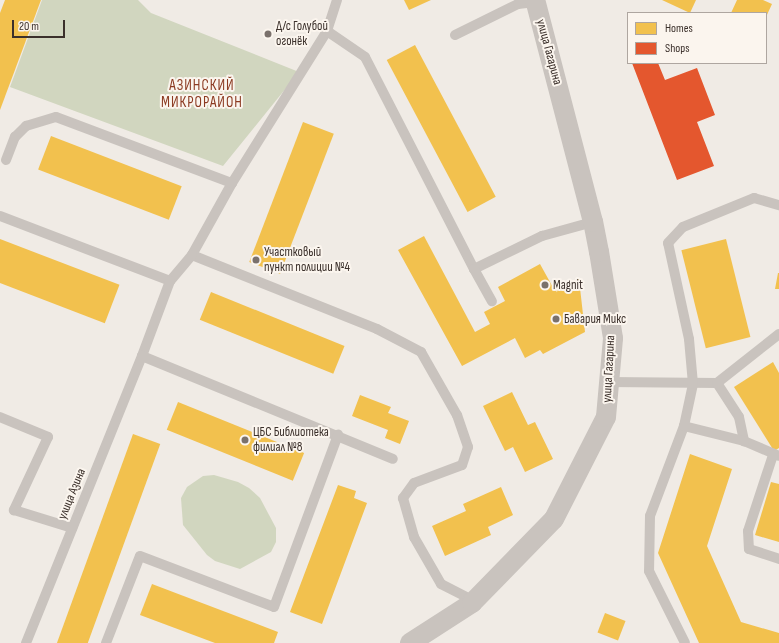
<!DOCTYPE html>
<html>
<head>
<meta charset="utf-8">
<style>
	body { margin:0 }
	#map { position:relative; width:779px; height:643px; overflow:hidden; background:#f0ebe5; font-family:"Sofia Sans Condensed",sans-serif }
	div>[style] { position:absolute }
	.green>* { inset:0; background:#d1d6bf }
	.homes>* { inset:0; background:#f2c14e; transform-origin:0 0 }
	.shops>* { inset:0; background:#e4572e }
	.service>* { height:10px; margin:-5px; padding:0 5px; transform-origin:5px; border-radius:5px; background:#c9c3be }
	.minor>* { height:20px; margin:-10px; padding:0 10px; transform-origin:10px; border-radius:10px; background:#c9c3be }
	.dots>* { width:11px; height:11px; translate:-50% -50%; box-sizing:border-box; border:2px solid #fbf5ee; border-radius:50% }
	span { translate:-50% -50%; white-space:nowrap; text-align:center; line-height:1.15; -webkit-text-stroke:4px #fbf5ee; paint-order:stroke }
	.poi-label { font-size:13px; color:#3b302b }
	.left { translate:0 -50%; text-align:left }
	.street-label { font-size:13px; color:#3b302b }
	.quarter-label { font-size:15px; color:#8c3b22; letter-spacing:1px }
	.legend { position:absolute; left:627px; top:12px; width:140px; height:52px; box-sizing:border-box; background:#fbf5ee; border:1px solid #aea6a0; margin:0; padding:5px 7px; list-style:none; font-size:12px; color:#3b302b }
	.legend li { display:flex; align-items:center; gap:8px; height:20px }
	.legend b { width:20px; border:1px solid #aea6a0 }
	.scale { position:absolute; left:12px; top:20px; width:53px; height:18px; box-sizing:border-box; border:2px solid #3b302b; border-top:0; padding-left:5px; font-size:12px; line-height:14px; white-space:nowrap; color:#3b302b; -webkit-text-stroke:3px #fbf5ee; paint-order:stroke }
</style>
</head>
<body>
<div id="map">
	<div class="green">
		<div style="clip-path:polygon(42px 0,138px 0,151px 13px,299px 72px,223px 166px,10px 87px)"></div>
		<div style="clip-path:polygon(214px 475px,238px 482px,249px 488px,260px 498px,276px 528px,276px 542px,271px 552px,240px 569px,215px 561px,207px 555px,183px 525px,181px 498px,187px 487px,203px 476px)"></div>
	</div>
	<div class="homes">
		<div style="clip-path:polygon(5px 0,41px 0,0 110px,0 13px)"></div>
		<div style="clip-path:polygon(404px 0,431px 0,409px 10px)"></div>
		<div style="clip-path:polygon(662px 0,696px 0,690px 13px)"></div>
		<div style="clip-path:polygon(737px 0,763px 0,772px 4px,766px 17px,766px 13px,731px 13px)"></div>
		<div style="left:415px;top:45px;width:172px;height:32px;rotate:62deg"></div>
		<div style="left:303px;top:122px;width:33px;height:150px;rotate:21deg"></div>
		<div style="left:51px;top:136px;width:140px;height:36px;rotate:21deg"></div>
		<div style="clip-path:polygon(424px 236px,475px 332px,490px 324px,484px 312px,505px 301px,498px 287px,540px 264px,555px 291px,579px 279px,585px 332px,543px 354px,540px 350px,525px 358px,515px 338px,462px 366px,398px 250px)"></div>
		<div style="left:0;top:239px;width:128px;height:41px;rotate:21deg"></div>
		<div style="left:726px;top:239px;width:101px;height:46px;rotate:76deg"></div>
		<div style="clip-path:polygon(778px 273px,779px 273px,779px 289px,775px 289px)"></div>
		<div style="left:211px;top:292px;width:144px;height:30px;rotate:22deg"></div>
		<div style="clip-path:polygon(773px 362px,779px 373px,779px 448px,774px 451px,734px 387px)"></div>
		<div style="clip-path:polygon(512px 392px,528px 425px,535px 422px,553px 459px,525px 472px,513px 447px,505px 451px,483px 406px)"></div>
		<div style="clip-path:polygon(360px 395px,391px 407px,388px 413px,409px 421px,400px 444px,385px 438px,388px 430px,352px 416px)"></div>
		<div style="left:178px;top:402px;width:136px;height:30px;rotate:22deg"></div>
		<div style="left:133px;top:434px;width:29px;height:225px;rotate:20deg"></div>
		<div style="clip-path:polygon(690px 454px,732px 469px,707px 546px,741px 622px,779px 633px,779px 643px,699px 643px,658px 553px)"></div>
		<div style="clip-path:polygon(771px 482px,779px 484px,779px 542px,755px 535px)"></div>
		<div style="clip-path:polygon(338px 485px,356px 491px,354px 498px,367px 503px,322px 624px,290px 612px)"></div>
		<div style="clip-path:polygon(501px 487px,513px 515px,488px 527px,491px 535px,445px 556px,432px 526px,466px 511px,463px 504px)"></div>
		<div style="clip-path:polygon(152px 584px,278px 632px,274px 643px,215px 643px,140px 615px)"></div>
		<div style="left:605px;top:613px;width:22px;height:21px;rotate:21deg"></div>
	</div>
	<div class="shops">
		<div style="clip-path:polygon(632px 63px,658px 63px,665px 80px,697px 68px,715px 115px,697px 122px,714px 166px,677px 180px)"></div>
	</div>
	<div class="service">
		<div style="left:337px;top:0;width:33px;rotate:108deg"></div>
		<div style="left:327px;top:31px;width:179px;rotate:122deg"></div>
		<div style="left:232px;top:183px;width:82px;rotate:119.1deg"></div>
		<div style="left:192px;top:255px;width:199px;rotate:21.8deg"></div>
		<div style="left:377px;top:329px;width:50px;rotate:27.6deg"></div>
		<div style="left:421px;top:352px;width:73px;rotate:60.3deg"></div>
		<div style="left:457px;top:415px;width:34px;rotate:71deg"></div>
		<div style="left:468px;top:447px;width:19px;rotate:108deg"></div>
		<div style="left:462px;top:465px;width:51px;rotate:159.4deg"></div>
		<div style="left:414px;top:483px;width:19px;rotate:126deg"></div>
		<div style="left:403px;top:498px;width:41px;rotate:74.2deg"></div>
		<div style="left:414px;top:537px;width:54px;rotate:60.1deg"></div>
		<div style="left:441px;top:584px;width:30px;rotate:27deg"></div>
		<div style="left:468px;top:598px;width:6px;rotate:51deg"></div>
		<div style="left:327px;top:31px;width:46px;rotate:34.4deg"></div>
		<div style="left:365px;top:57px;width:238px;rotate:62.8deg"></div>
		<div style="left:474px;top:269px;width:76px;rotate:-25.9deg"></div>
		<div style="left:542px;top:236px;width:53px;rotate:-15.4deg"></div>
		<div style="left:455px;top:35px;width:70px;rotate:-26.2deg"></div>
		<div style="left:518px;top:4px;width:17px;rotate:-7deg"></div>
		<div style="left:6px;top:160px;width:25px;rotate:-69deg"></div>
		<div style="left:15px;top:137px;width:16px;rotate:-45deg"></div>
		<div style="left:26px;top:126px;width:31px;rotate:-17deg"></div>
		<div style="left:56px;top:117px;width:188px;rotate:20.6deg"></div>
		<div style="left:0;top:216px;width:182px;rotate:20.9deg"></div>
		<div style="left:192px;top:255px;width:34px;rotate:130deg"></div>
		<div style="left:170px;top:281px;width:80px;rotate:110.5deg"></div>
		<div style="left:142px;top:356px;width:271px;rotate:22.3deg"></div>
		<div style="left:474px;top:269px;width:37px;rotate:61deg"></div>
		<div style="left:609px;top:382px;width:108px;rotate:0.5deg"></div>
		<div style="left:717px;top:383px;width:40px;rotate:57.1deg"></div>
		<div style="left:739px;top:417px;width:25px;rotate:78deg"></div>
		<div style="left:744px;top:441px;width:38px;rotate:23deg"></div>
		<div style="left:717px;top:383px;width:79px;rotate:-38.3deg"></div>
		<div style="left:0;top:417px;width:52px;rotate:22.6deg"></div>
		<div style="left:48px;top:437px;width:81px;rotate:115deg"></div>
		<div style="left:14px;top:510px;width:61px;rotate:17.2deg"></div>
		<div style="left:684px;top:426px;width:96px;rotate:110.7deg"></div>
		<div style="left:650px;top:516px;width:55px;rotate:91deg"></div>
		<div style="left:649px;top:571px;width:80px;rotate:63.4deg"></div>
		<div style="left:744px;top:441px;width:62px;rotate:-166deg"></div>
		<div style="left:684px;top:426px;width:43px;rotate:-77.9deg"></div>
		<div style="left:693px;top:384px;width:45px;rotate:-95.1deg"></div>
		<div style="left:689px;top:339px;width:98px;rotate:-102.3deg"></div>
		<div style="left:668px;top:243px;width:22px;rotate:-47deg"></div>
		<div style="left:683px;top:227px;width:77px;rotate:-22.2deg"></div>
		<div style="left:754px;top:198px;width:26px;rotate:16deg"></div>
		<div style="left:773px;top:455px;width:80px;rotate:108.2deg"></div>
		<div style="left:748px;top:531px;width:18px;rotate:87deg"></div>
		<div style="left:749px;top:549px;width:32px;rotate:18deg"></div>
		<div style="left:26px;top:643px;width:310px;rotate:-68deg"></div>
		<div style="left:106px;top:643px;width:93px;rotate:-68.7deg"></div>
		<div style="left:140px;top:556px;width:143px;rotate:20.8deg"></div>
		<div style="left:274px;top:607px;width:184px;rotate:-69.6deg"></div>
	</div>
	<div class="minor">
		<div style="left:410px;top:643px;width:74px;rotate:-32.8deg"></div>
		<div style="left:472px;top:603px;width:117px;rotate:-45.7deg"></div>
		<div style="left:554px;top:519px;width:114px;rotate:-63deg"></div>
		<div style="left:606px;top:417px;width:79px;rotate:-84.9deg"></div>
		<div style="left:613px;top:338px;width:87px;rotate:-99.2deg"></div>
		<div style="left:599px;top:252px;width:31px;rotate:-101deg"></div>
		<div style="left:593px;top:222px;width:229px;rotate:-104.6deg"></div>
	</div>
	<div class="dots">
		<div style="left:268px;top:34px;background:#7a716c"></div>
		<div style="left:256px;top:260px;background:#7a716c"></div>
		<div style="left:545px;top:285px;background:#7a716c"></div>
		<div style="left:556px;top:319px;background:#7a716c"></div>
		<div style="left:245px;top:440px;background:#7a716c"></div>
	</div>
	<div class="poi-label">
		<span class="left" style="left:276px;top:34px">Д/с Голубой<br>огонёк</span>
		<span class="left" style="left:264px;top:260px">Участковый<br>пункт полиции №4</span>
		<span class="left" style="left:553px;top:285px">Magnit</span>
		<span class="left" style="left:564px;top:319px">Бавария Микс</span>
		<span class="left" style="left:253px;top:440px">ЦБС Библиотека<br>филиал №8</span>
	</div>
	<div class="street-label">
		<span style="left:549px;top:52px;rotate:75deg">улица Гагарина</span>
		<span style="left:609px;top:369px;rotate:-87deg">улица Гагарина</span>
		<span style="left:72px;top:494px;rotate:-68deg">улица Азина</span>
	</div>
	<div class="quarter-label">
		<span style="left:202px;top:94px">АЗИНСКИЙ<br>МИКРОРАЙОН</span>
	</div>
	<ul class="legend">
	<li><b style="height:11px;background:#f2c14e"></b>Homes</li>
	<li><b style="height:11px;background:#e4572e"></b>Shops</li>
	</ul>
	<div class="scale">20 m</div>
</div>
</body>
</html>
